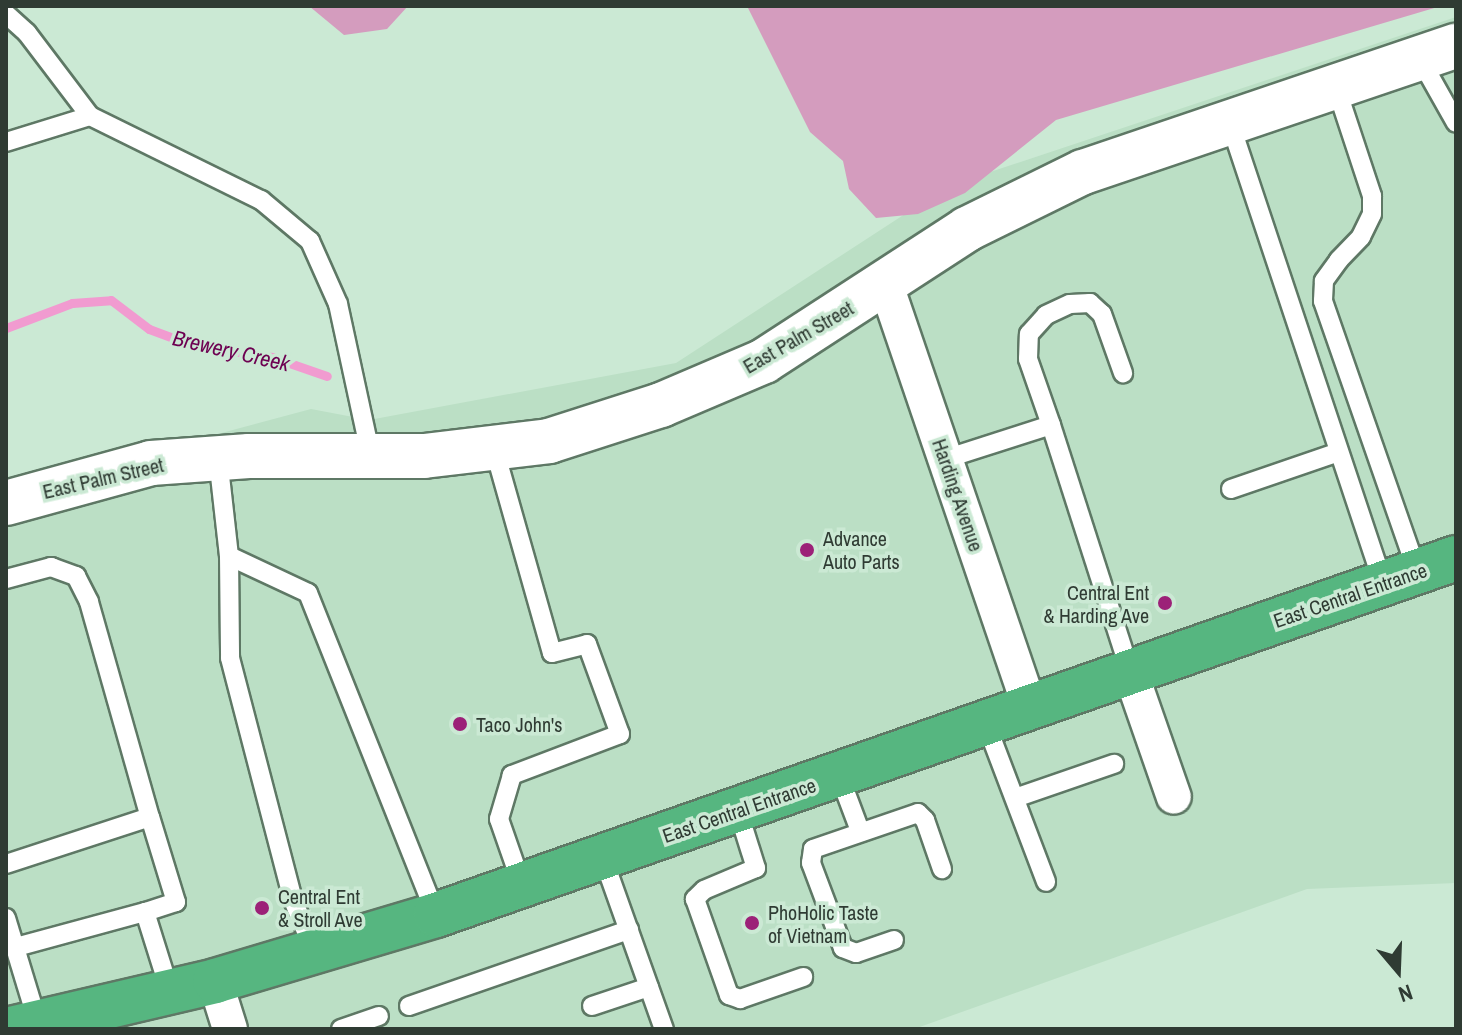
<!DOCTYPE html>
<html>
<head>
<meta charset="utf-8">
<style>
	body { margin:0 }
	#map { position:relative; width:1462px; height:1035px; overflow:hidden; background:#cbe9d4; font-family:"Archivo Narrow",sans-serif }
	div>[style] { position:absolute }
	.built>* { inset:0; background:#bbdfc5 }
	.green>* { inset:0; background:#d49cbe }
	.stream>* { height:9px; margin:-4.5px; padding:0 4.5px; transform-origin:4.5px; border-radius:4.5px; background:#f19bd0 }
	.roads { filter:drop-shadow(2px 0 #5e7865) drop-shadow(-2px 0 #5e7865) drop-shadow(0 2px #5e7865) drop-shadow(0 -2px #5e7865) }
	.service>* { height:18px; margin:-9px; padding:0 9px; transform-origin:9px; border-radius:9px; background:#fff }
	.minor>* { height:34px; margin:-17px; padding:0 17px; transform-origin:17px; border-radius:17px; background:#fff }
	.tertiary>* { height:44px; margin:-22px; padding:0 22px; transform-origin:22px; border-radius:22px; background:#fff }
	.trunk>* { height:44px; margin:-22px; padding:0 22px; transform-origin:22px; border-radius:22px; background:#56b680 }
	.dots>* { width:22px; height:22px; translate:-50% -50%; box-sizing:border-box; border:4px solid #cbe9d4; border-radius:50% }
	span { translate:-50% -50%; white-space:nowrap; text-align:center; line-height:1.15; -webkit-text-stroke:7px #cbe9d4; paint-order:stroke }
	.street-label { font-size:20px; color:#2f3b33 }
	.poi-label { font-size:20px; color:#2f3b33 }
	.left { translate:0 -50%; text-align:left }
	.right { translate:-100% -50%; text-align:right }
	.water-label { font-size:22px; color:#6d0151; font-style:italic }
	.frame { position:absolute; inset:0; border:8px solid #2f3b33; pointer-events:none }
	.north { position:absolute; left:1358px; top:931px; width:80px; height:80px; -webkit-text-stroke:6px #cbe9d4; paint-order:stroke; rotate:161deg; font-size:22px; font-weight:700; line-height:32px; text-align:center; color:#2f3b33 }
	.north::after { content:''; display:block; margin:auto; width:28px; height:36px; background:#2f3b33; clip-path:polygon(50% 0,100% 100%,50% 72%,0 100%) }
</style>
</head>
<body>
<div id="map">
	<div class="built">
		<div style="clip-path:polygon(1456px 17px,1456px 883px,1307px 889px,914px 1029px,6px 1029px,6px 491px,311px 409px,369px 420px,676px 363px,948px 186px)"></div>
	</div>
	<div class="green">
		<div style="clip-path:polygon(309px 6px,408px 6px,387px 29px,344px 35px)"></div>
		<div style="clip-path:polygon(747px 6px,1441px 6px,1056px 120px,965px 193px,918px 214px,876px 218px,849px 189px,843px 161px,810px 132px)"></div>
	</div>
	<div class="stream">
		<div style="left:6px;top:328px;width:71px;rotate:-20.7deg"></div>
		<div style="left:72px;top:303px;width:39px;rotate:-4deg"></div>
		<div style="left:111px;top:300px;width:48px;rotate:37.3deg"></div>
		<div style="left:149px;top:329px;width:46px;rotate:20.4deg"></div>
		<div style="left:192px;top:345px;width:81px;rotate:8.5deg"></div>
		<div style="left:272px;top:357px;width:58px;rotate:19.1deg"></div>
	</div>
	<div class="roads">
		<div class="service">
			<div style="left:6px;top:14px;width:28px;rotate:42deg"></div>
			<div style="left:27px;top:33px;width:104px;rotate:52.8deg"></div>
			<div style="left:1420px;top:59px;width:73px;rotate:60.6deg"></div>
			<div style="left:1336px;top:87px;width:115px;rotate:71.7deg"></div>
			<div style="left:1372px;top:196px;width:18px;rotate:90deg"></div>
			<div style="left:1372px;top:214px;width:25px;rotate:116deg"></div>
			<div style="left:1361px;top:237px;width:32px;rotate:134deg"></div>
			<div style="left:1339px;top:260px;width:26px;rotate:126deg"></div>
			<div style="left:1324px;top:281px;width:20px;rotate:93deg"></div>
			<div style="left:1323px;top:301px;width:286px;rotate:70.8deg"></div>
			<div style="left:1230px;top:123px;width:485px;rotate:71.6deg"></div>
			<div style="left:6px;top:142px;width:88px;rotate:-17.2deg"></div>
			<div style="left:90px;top:116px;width:191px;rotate:26.2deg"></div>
			<div style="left:261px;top:200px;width:64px;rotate:39.9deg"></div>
			<div style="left:310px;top:241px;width:69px;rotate:66deg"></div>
			<div style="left:338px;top:304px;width:156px;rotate:77.8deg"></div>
			<div style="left:1051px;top:425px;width:70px;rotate:-109.2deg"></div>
			<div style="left:1028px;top:359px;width:25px;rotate:-88deg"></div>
			<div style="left:1029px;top:334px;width:25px;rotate:-48deg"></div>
			<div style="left:1046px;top:315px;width:26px;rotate:-25deg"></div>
			<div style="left:1070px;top:304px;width:20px;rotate:-3deg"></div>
			<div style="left:1090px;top:303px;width:16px;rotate:43deg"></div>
			<div style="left:1102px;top:314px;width:63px;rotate:70.4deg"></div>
			<div style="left:494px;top:448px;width:213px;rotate:74.2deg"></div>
			<div style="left:552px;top:653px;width:36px;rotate:-14deg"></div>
			<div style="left:587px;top:644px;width:96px;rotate:69.9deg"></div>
			<div style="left:620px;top:734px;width:116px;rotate:159.2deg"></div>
			<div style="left:512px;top:775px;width:46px;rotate:106.5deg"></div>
			<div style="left:499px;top:819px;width:70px;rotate:70.8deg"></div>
			<div style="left:218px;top:458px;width:99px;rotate:83.6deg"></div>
			<div style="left:229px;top:556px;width:87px;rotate:25.1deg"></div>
			<div style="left:308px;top:593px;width:347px;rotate:68.3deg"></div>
			<div style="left:945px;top:459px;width:111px;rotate:-17.8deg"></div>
			<div style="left:1051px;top:425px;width:258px;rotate:72.2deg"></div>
			<div style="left:1231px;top:489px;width:114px;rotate:-18.9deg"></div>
			<div style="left:229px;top:556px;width:102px;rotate:89.4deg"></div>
			<div style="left:230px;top:658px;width:250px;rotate:75.4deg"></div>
			<div style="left:293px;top:900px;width:57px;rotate:67.5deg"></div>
			<div style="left:6px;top:579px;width:47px;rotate:-14.9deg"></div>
			<div style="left:51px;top:567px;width:27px;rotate:20deg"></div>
			<div style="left:76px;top:576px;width:29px;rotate:63deg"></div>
			<div style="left:89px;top:602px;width:223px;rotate:74.2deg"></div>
			<div style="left:985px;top:721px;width:172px;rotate:69.2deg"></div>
			<div style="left:839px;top:775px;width:60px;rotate:69.4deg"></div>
			<div style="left:1015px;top:798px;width:105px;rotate:-19deg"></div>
			<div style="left:738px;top:811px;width:60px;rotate:72.5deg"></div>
			<div style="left:756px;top:868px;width:56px;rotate:157.1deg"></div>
			<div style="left:704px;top:890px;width:13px;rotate:135deg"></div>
			<div style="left:695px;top:899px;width:102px;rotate:70.5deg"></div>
			<div style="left:729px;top:995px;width:12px;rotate:20deg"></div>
			<div style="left:740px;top:999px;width:67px;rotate:-19.2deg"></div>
			<div style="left:603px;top:858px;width:182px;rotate:70.4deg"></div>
			<div style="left:6px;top:864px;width:151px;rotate:-18.1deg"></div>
			<div style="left:150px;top:817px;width:89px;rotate:73deg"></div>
			<div style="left:176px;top:902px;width:33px;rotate:162deg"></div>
			<div style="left:145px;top:912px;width:84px;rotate:72.6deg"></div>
			<div style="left:6px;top:918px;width:110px;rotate:73.1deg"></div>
			<div style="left:894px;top:940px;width:40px;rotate:161.1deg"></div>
			<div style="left:856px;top:953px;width:14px;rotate:-159deg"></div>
			<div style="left:843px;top:948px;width:91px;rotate:-110.6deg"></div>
			<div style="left:811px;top:863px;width:14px;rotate:-82deg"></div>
			<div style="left:813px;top:849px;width:111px;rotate:-18.9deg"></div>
			<div style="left:918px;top:813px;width:10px;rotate:45deg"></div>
			<div style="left:925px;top:820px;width:52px;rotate:70.9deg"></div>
			<div style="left:16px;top:947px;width:134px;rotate:-15.2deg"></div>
			<div style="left:409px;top:1006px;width:233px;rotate:-19.1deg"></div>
			<div style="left:592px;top:1006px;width:60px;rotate:-18.4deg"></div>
			<div style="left:341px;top:1029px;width:40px;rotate:-18.9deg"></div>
		</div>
		<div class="minor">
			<div style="left:886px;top:285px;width:445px;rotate:71.2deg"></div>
			<div style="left:1130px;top:671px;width:133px;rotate:70.8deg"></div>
			<div style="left:215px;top:981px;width:50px;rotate:72.6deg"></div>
		</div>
		<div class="tertiary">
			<div style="left:6px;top:503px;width:150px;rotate:-15.4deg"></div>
			<div style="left:151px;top:463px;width:98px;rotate:-4.1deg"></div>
			<div style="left:249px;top:456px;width:175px"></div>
			<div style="left:424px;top:456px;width:126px;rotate:-6.8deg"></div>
			<div style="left:549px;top:441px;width:118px;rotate:-17.8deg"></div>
			<div style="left:661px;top:405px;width:112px;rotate:-23.1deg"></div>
			<div style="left:764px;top:361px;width:242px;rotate:-33deg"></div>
			<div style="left:967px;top:229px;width:129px;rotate:-26.2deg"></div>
			<div style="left:1083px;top:172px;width:394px;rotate:-18.7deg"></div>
		</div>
		<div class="trunk">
			<div style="left:11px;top:1029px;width:210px;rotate:-13.2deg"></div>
			<div style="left:215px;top:981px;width:231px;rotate:-16.6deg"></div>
			<div style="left:436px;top:915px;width:1081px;rotate:-19.29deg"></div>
		</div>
	</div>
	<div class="dots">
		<div style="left:807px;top:550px;background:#9c2178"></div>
		<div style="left:1165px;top:603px;background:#9c2178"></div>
		<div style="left:460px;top:724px;background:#9c2178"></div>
		<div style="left:262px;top:908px;background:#9c2178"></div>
		<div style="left:752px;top:923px;background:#9c2178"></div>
	</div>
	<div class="street-label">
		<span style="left:798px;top:337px;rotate:-30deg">East Palm Street</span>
		<span style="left:103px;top:478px;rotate:-13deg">East Palm Street</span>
		<span style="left:958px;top:495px;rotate:71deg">Harding Avenue</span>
		<span style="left:1350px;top:595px;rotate:-19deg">East Central Entrance</span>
		<span style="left:739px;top:810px;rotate:-19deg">East Central Entrance</span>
	</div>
	<div class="poi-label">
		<span class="left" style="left:823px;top:550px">Advance<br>Auto Parts</span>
		<span class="right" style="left:1149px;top:604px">Central Ent<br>&amp; Harding Ave</span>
		<span class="left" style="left:476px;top:724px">Taco John's</span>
		<span class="left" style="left:278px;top:908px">Central Ent<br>&amp; Stroll Ave</span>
		<span class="left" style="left:768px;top:924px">PhoHolic Taste<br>of Vietnam</span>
	</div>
	<div class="water-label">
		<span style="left:231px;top:351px;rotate:13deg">Brewery Creek</span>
	</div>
	<div class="frame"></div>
	<div class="north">N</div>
</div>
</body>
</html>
